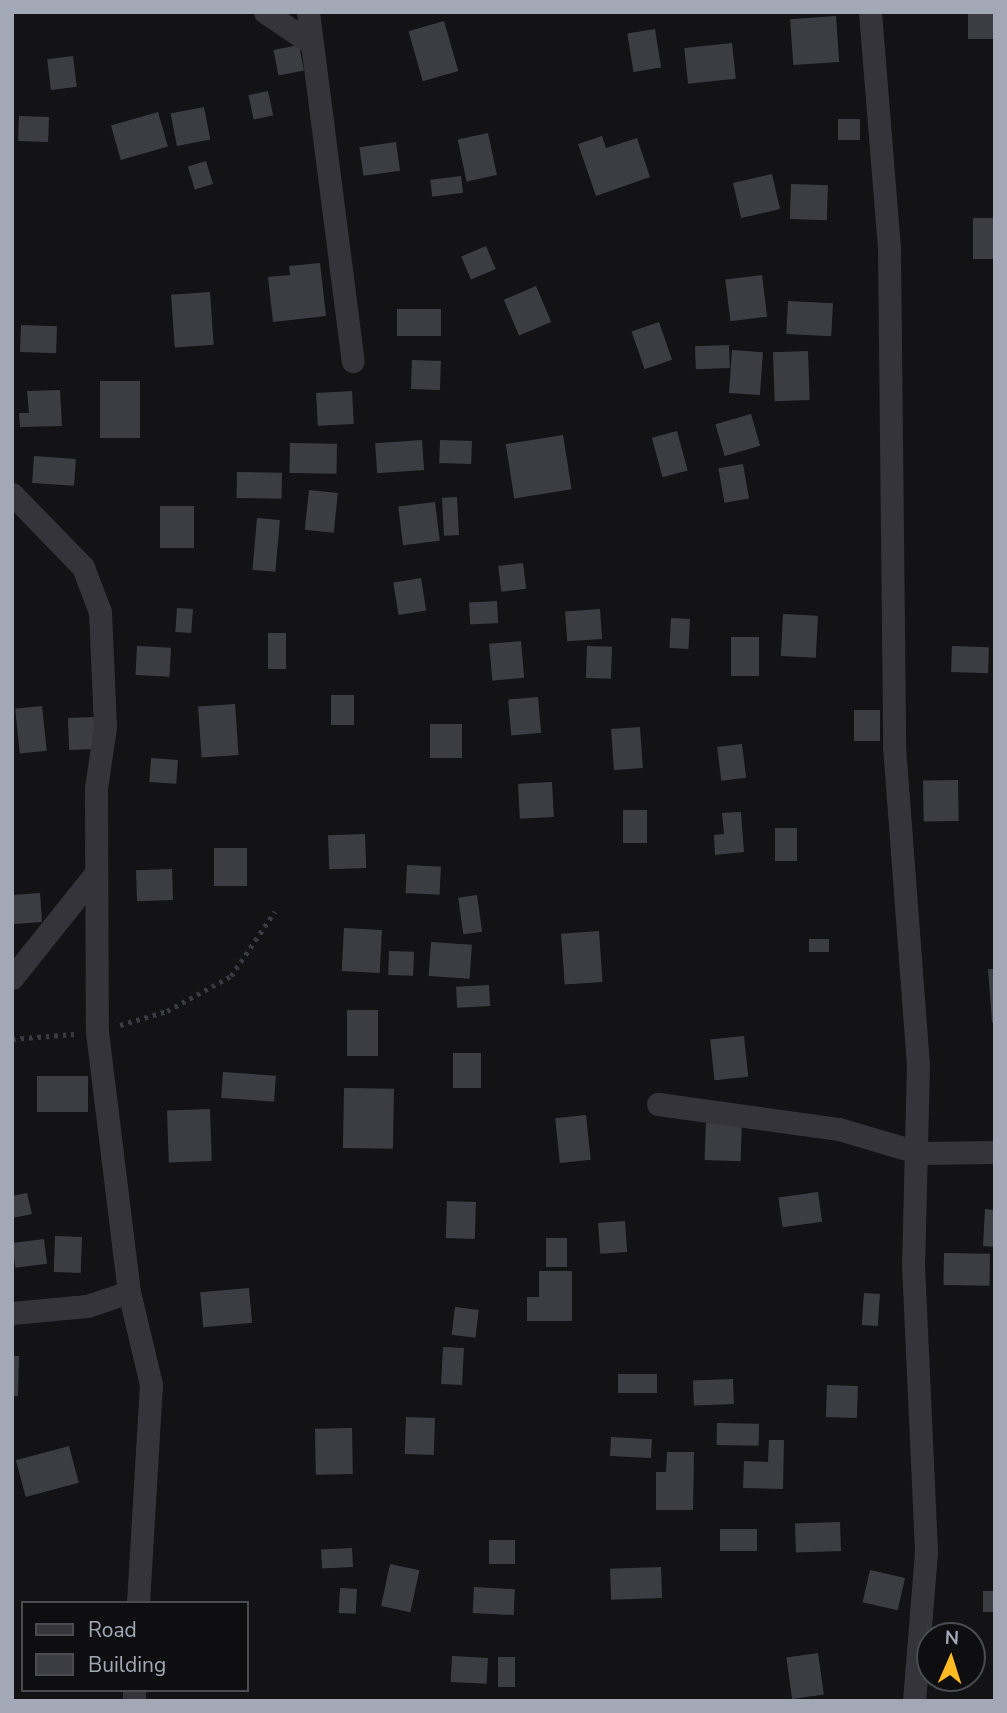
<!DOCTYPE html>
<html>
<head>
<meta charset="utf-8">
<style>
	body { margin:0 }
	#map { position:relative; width:1007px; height:1713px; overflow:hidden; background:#131315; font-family:"Nunito Sans",sans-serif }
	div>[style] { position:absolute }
	.building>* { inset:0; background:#3c3d42; transform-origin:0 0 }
	.path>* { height:4.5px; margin-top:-2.25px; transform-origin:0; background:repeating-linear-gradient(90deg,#393b41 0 3.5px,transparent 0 8.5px) }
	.street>* { height:23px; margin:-11.5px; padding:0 11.5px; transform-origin:11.5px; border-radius:11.5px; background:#34343a }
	span { translate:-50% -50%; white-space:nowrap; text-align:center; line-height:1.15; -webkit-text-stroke:5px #0e0e10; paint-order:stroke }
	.frame { position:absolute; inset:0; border:14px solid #a3a8b6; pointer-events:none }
	.legend { position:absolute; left:21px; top:1601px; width:228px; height:91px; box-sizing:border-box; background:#0e0e10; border:2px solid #4a4c52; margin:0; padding:9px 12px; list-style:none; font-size:21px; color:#a3a8b6 }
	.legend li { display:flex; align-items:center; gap:14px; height:35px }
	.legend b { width:35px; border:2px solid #4a4c52 }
	.north { position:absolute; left:916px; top:1622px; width:70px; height:70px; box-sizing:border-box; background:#0e0e10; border:2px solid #4a4c52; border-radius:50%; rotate:3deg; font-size:19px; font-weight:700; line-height:28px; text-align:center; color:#a3a8b6 }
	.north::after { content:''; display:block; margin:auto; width:24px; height:32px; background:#ffbb21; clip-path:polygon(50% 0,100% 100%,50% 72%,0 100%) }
</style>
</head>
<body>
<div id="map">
	<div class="building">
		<div style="left:968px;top:12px;width:27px;height:27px"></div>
		<div style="left:836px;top:16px;width:46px;height:46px;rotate:86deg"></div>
		<div style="left:444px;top:21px;width:52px;height:37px;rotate:74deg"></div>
		<div style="left:655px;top:29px;width:39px;height:28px;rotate:81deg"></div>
		<div style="left:732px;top:43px;width:36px;height:48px;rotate:84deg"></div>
		<div style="left:299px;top:45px;width:26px;height:26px;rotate:79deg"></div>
		<div style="left:73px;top:56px;width:31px;height:26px;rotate:83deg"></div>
		<div style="left:268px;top:91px;width:25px;height:20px;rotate:78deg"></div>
		<div style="left:204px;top:107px;width:33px;height:34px;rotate:79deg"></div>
		<div style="left:158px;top:112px;width:36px;height:49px;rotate:74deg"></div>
		<div style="left:19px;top:116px;width:30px;height:25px;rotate:2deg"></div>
		<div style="left:838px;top:119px;width:22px;height:21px"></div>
		<div style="left:488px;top:133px;width:43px;height:31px;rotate:78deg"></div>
		<div style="clip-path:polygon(602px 136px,606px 148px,637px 138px,650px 177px,596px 196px,578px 144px)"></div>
		<div style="left:396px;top:142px;width:29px;height:37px;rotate:82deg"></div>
		<div style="left:206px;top:161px;width:24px;height:19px;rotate:73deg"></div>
		<div style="left:772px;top:174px;width:36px;height:40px;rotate:77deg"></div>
		<div style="left:461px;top:176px;width:17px;height:31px;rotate:83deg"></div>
		<div style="left:791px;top:184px;width:37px;height:35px;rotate:2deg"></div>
		<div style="left:973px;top:218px;width:22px;height:41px"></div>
		<div style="left:486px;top:246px;width:25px;height:27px;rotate:67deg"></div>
		<div style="clip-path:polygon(320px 263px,326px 316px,273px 322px,268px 277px,290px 275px,289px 266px)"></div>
		<div style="left:762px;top:275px;width:42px;height:37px;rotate:83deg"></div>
		<div style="left:536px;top:286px;width:39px;height:35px;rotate:67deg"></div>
		<div style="left:210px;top:292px;width:53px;height:39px;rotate:86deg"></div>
		<div style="left:788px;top:301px;width:45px;height:33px;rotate:3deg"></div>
		<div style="left:397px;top:309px;width:44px;height:27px"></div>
		<div style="left:659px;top:322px;width:40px;height:29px;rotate:71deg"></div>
		<div style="left:21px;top:325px;width:36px;height:27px;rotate:2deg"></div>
		<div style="left:729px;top:345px;width:23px;height:34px;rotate:88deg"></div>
		<div style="left:732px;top:350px;width:31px;height:43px;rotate:4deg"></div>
		<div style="left:808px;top:351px;width:49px;height:35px;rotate:88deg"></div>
		<div style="left:412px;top:360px;width:29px;height:29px;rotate:2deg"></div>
		<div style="left:100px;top:381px;width:40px;height:57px"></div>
		<div style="clip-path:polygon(60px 390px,62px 426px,20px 427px,19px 413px,29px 413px,27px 391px)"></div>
		<div style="left:352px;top:391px;width:33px;height:36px;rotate:87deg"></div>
		<div style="left:751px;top:414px;width:33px;height:37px;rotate:74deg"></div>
		<div style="left:677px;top:431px;width:41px;height:26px;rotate:75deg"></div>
		<div style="left:563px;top:435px;width:55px;height:58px;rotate:81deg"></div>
		<div style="left:422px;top:440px;width:30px;height:47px;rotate:86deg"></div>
		<div style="left:440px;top:440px;width:32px;height:23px;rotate:2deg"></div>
		<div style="left:290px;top:443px;width:47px;height:30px;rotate:1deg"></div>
		<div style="left:34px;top:456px;width:42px;height:27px;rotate:4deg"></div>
		<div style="left:743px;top:464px;width:35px;height:25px;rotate:80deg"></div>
		<div style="left:237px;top:472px;width:45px;height:26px;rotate:1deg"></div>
		<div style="left:309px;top:490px;width:29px;height:40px;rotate:6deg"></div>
		<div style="left:457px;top:497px;width:38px;height:15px;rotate:87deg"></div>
		<div style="left:435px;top:502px;width:39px;height:37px;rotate:83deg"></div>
		<div style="left:160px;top:506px;width:34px;height:42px"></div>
		<div style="left:257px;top:518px;width:23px;height:52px;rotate:5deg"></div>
		<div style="left:523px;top:563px;width:26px;height:25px;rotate:83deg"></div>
		<div style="left:421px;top:578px;width:33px;height:28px;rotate:81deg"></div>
		<div style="left:497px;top:601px;width:22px;height:28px;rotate:87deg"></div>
		<div style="left:177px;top:608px;width:16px;height:24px;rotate:4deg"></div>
		<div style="left:600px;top:609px;width:30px;height:35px;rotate:86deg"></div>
		<div style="left:783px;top:614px;width:35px;height:42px;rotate:3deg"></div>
		<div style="left:671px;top:618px;width:19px;height:30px;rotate:3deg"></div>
		<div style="left:268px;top:633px;width:18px;height:36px"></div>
		<div style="left:731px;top:637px;width:28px;height:39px"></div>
		<div style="left:521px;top:641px;width:37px;height:32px;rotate:85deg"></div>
		<div style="left:137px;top:646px;width:34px;height:29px;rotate:3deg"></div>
		<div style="left:587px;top:646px;width:25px;height:32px;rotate:2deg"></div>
		<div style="left:952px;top:646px;width:37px;height:26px;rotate:2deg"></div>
		<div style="left:354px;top:695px;width:30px;height:23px;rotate:90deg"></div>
		<div style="left:538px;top:697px;width:36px;height:30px;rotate:85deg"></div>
		<div style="left:235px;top:704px;width:51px;height:37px;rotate:86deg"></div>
		<div style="left:42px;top:706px;width:45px;height:27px;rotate:84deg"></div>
		<div style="left:854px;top:710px;width:26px;height:31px"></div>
		<div style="left:94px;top:717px;width:32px;height:26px;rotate:88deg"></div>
		<div style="left:430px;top:724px;width:32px;height:34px"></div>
		<div style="left:640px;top:727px;width:41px;height:29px;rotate:86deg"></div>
		<div style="left:742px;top:744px;width:34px;height:25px;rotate:83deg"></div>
		<div style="left:151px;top:758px;width:27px;height:24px;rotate:4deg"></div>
		<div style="left:958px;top:780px;width:41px;height:35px;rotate:89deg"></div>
		<div style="left:552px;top:782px;width:35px;height:34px;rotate:87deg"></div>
		<div style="left:647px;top:810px;width:33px;height:24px;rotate:90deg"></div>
		<div style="clip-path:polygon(741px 812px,744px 852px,715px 855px,714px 835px,724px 834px,722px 813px)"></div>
		<div style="left:775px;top:828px;width:22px;height:33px"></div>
		<div style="left:365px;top:834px;width:34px;height:37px;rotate:88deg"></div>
		<div style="left:214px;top:848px;width:33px;height:38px"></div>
		<div style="left:407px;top:865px;width:34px;height:28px;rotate:3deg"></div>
		<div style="left:172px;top:869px;width:31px;height:36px;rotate:88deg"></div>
		<div style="left:40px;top:893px;width:29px;height:28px;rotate:86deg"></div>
		<div style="left:477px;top:895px;width:37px;height:19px;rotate:82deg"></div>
		<div style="left:344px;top:928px;width:38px;height:43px;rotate:3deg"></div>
		<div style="left:599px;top:931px;width:51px;height:38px;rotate:86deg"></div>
		<div style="left:809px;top:939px;width:20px;height:13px"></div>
		<div style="left:431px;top:942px;width:41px;height:34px;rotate:4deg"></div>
		<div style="left:389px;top:951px;width:25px;height:24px;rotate:2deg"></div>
		<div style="clip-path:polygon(988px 969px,995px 969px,995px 1022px,992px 1023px)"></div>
		<div style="left:489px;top:985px;width:21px;height:33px;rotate:87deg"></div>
		<div style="left:347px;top:1010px;width:31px;height:46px"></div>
		<div style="left:744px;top:1036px;width:41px;height:34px;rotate:84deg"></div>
		<div style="left:453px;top:1053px;width:28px;height:35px"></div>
		<div style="left:223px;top:1072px;width:53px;height:26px;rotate:4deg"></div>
		<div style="left:37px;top:1076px;width:51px;height:36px"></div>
		<div style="left:344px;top:1088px;width:50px;height:60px;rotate:1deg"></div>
		<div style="left:210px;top:1109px;width:52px;height:43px;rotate:88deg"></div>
		<div style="left:586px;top:1115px;width:45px;height:31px;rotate:84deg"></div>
		<div style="left:706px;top:1119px;width:36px;height:41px;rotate:2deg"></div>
		<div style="left:818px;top:1192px;width:30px;height:40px;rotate:82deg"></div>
		<div style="clip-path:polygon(27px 1193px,32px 1214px,12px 1218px,12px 1196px)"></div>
		<div style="left:447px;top:1201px;width:29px;height:37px;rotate:2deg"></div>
		<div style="clip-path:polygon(985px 1209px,995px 1210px,995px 1247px,983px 1246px)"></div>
		<div style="left:625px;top:1221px;width:31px;height:27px;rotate:86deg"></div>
		<div style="left:55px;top:1236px;width:27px;height:36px;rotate:2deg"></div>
		<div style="left:546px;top:1238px;width:21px;height:29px"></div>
		<div style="left:44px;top:1239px;width:25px;height:32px;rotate:83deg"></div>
		<div style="left:944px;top:1253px;width:46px;height:32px;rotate:1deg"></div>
		<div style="clip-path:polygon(539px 1271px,572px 1271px,572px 1321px,527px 1321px,527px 1297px,539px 1297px)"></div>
		<div style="left:249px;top:1288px;width:35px;height:49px;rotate:85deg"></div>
		<div style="left:864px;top:1293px;width:16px;height:32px;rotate:4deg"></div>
		<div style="left:455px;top:1307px;width:24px;height:28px;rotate:7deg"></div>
		<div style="left:443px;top:1347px;width:21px;height:37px;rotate:3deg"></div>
		<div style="clip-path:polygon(12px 1356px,19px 1356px,18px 1396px,12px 1396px)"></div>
		<div style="left:657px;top:1374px;width:19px;height:39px;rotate:90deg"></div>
		<div style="left:733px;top:1379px;width:25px;height:40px;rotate:88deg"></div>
		<div style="left:827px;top:1385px;width:31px;height:32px;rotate:2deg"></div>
		<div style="left:406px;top:1417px;width:29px;height:37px;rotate:2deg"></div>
		<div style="left:717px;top:1423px;width:42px;height:22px;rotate:1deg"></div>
		<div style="left:352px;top:1428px;width:46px;height:37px;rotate:89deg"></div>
		<div style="left:611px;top:1437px;width:41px;height:19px;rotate:3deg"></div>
		<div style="clip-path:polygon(769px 1440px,784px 1440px,783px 1489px,743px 1488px,744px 1461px,768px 1462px)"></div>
		<div style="left:69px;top:1446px;width:38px;height:55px;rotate:75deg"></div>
		<div style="clip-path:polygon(667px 1452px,694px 1452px,693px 1510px,656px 1510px,656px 1472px,666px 1472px)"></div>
		<div style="left:840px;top:1522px;width:29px;height:45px;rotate:88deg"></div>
		<div style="left:720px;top:1529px;width:37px;height:22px"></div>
		<div style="left:489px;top:1540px;width:26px;height:24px"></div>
		<div style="left:352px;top:1548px;width:19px;height:31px;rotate:87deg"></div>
		<div style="left:390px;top:1564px;width:30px;height:43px;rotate:12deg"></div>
		<div style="left:661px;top:1567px;width:31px;height:51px;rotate:88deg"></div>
		<div style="left:870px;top:1570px;width:36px;height:33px;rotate:13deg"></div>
		<div style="left:474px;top:1587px;width:41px;height:26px;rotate:3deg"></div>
		<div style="left:340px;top:1588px;width:17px;height:25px;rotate:3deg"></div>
		<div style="left:983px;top:1591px;width:12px;height:21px"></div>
		<div style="left:818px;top:1653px;width:42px;height:32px;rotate:82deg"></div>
		<div style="left:452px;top:1656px;width:36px;height:26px;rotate:3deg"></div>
		<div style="left:498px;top:1657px;width:17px;height:30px"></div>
	</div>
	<div class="path">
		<div style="left:120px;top:1025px;width:49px;rotate:-16.6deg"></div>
		<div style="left:167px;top:1011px;width:73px;rotate:-28.7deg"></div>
		<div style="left:231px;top:976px;width:78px;rotate:-55.9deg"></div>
		<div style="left:12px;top:1039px;width:62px;rotate:-4.6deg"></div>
	</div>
	<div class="street">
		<div style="left:265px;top:12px;width:57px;rotate:34.2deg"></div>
		<div style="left:308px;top:12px;width:352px;rotate:82.7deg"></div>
		<div style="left:870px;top:12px;width:237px;rotate:85.4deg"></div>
		<div style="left:889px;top:248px;width:498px;rotate:89.4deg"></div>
		<div style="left:894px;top:746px;width:319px;rotate:85.7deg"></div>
		<div style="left:918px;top:1064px;width:200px;rotate:91.4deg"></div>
		<div style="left:913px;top:1264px;width:288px;rotate:87.4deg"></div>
		<div style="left:926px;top:1552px;width:149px;rotate:94.6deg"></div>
		<div style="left:12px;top:494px;width:102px;rotate:45.8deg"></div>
		<div style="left:83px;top:567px;width:48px;rotate:69.3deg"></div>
		<div style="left:100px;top:612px;width:115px;rotate:87.5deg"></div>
		<div style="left:105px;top:727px;width:62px;rotate:98.4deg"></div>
		<div style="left:96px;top:788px;width:244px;rotate:89.8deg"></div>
		<div style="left:97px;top:1032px;width:262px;rotate:83deg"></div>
		<div style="left:12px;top:978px;width:133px;rotate:-51.4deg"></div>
		<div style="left:658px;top:1104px;width:183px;rotate:7.9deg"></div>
		<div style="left:839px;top:1129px;width:84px;rotate:16.5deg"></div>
		<div style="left:920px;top:1153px;width:75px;rotate:-0.8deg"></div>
		<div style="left:12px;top:1313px;width:75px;rotate:-5.3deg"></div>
		<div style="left:87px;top:1306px;width:44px;rotate:-18.4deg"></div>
		<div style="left:129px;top:1292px;width:95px;rotate:76.6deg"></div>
		<div style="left:151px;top:1384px;width:219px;rotate:93.4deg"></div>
		<div style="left:134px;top:1701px;width:11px;rotate:-90deg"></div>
	</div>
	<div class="frame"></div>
	<ul class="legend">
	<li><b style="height:9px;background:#34343a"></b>Road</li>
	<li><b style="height:19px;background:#3c3d42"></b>Building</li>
	</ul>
	<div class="north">N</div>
</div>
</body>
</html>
